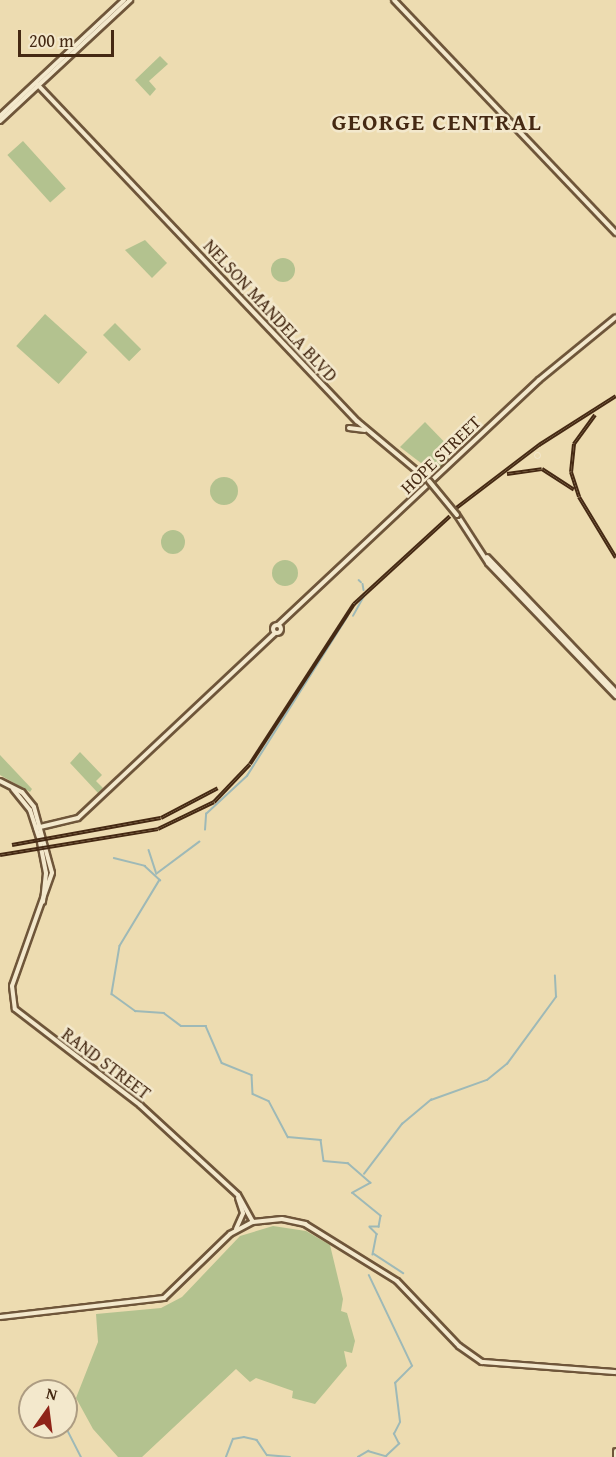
<!DOCTYPE html>
<html>
<head>
<meta charset="utf-8">
<style>
	body { margin:0 }
	#map { position:relative; width:616px; height:1457px; overflow:hidden; background:#eddcb1; font-family:"Gentium Book Plus",serif }
	div>[style] { position:absolute }
	.green>* { inset:0; background:#b3c28f; transform-origin:0 0 }
	.round { border-radius:50% }
	.stream>* { height:1.5px; margin:-0.75px; padding:0 0.75px; transform-origin:0.75px; border-radius:0.75px; background:#9eb9b7 }
	.roads { filter:drop-shadow(2px 0 #6f563a) drop-shadow(-2px 0 #6f563a) drop-shadow(0 2px #6f563a) drop-shadow(0 -2px #6f563a) }
	.tertiary>* { height:4px; margin:-2px; padding:0 2px; transform-origin:2px; border-radius:2px; background:#f3e8cc }
	.tertiary>.ring { margin:-2px; padding:0; box-sizing:content-box; background:none; border:4px solid #f3e8cc; border-radius:50% }
	.secondary>* { height:4px; margin:-2px; padding:0 2px; transform-origin:2px; border-radius:2px; background:#f3e8cc }
	.rail>* { height:4px; margin-top:-2px; transform-origin:0; background:repeating-linear-gradient(90deg,#f3e8cc 0 4.5px,#452913 0 9px); box-sizing:border-box; border-block:2px solid #452913 }
	.rail>.ring { margin:-0.75px; padding:0; box-sizing:content-box; background:none; border:1.5px solid #f3e8cc; border-radius:50% }
	.bridges { filter:drop-shadow(2px 0 #6f563a) drop-shadow(-2px 0 #6f563a) drop-shadow(0 2px #6f563a) drop-shadow(0 -2px #6f563a) }
	.tertiary-bridge>* { height:4px; margin:-2px; padding:0 2px; transform-origin:2px; border-radius:2px; background:#f3e8cc }
	span { translate:-50% -50%; white-space:nowrap; text-align:center; line-height:1.15; -webkit-text-stroke:5px #f3e8cc; paint-order:stroke }
	.street-label { font-size:18px; color:#452913 }
	.district-label { font-size:24px; color:#452913; font-weight:700; letter-spacing:1.5px }
	.north { position:absolute; left:18px; top:1379px; width:60px; height:60px; box-sizing:border-box; background:#f3e8cc; border:2px solid #ad9c82; border-radius:50%; rotate:14deg; font-size:16px; font-weight:700; line-height:24px; text-align:center; color:#452913 }
	.north::after { content:''; display:block; margin:auto; width:21px; height:27px; background:#8f2418; clip-path:polygon(50% 0,100% 100%,50% 72%,0 100%) }
	.scale { position:absolute; left:18px; top:30px; width:96px; height:27px; box-sizing:border-box; border:3px solid #452913; border-top:0; padding-left:8px; font-size:18px; line-height:21px; white-space:nowrap; color:#452913; -webkit-text-stroke:4px #f3e8cc; paint-order:stroke }
</style>
</head>
<body>
<div id="map">
	<div class="green">
		<div style="clip-path:polygon(160px 56px,168px 64px,149px 81px,156px 89px,150px 96px,135px 80px)"></div>
		<div style="left:23px;top:141px;width:64px;height:21px;rotate:48deg"></div>
		<div style="clip-path:polygon(145px 240px,167px 263px,152px 278px,125px 250px)"></div>
		<div class="round" style="left:271px;top:258px;width:24px;height:24px"></div>
		<div style="left:45px;top:314px;width:57px;height:43px;rotate:42deg"></div>
		<div style="left:115px;top:323px;width:37px;height:17px;rotate:45deg"></div>
		<div style="clip-path:polygon(425px 422px,455px 453px,434px 473px,400px 447px)"></div>
		<div class="round" style="left:210px;top:477px;width:28px;height:28px"></div>
		<div class="round" style="left:161px;top:530px;width:24px;height:24px"></div>
		<div class="round" style="left:272px;top:560px;width:26px;height:26px"></div>
		<div style="clip-path:polygon(80px 752px,102px 775px,96px 781px,103px 788px,98px 793px,70px 763px)"></div>
		<div style="clip-path:polygon(0 755px,32px 789px,30px 792px,0 775px)"></div>
		<div style="clip-path:polygon(273px 1226px,306px 1231px,330px 1245px,343px 1299px,341px 1311px,347px 1313px,355px 1341px,352px 1353px,344px 1351px,347px 1366px,315px 1404px,292px 1398px,293px 1391px,256px 1378px,250px 1382px,236px 1369px,142px 1457px,118px 1457px,93px 1429px,76px 1398px,98px 1342px,96px 1314px,161px 1308px,182px 1297px,240px 1236px)"></div>
	</div>
	<div class="stream">
		<div style="left:359px;top:580px;width:3px;rotate:45deg"></div>
		<div style="left:363px;top:584px;width:6px;rotate:81deg"></div>
		<div style="left:353px;top:616px;width:23px;rotate:-61deg"></div>
		<div style="left:205px;top:830px;width:16px;rotate:-86deg"></div>
		<div style="left:206px;top:814px;width:56px;rotate:-42.8deg"></div>
		<div style="left:247px;top:776px;width:188px;rotate:-57.8deg"></div>
		<div style="left:149px;top:850px;width:23px;rotate:72deg"></div>
		<div style="left:114px;top:858px;width:32px;rotate:14deg"></div>
		<div style="left:145px;top:866px;width:21px;rotate:43deg"></div>
		<div style="left:160px;top:880px;width:77px;rotate:121.2deg"></div>
		<div style="left:120px;top:946px;width:49px;rotate:99.5deg"></div>
		<div style="left:112px;top:994px;width:29px;rotate:36deg"></div>
		<div style="left:135px;top:1011px;width:29px;rotate:4deg"></div>
		<div style="left:164px;top:1013px;width:21px;rotate:37deg"></div>
		<div style="left:181px;top:1026px;width:25px"></div>
		<div style="left:206px;top:1026px;width:40px;rotate:66.6deg"></div>
		<div style="left:222px;top:1063px;width:32px;rotate:22deg"></div>
		<div style="left:252px;top:1075px;width:19px;rotate:87deg"></div>
		<div style="left:253px;top:1094px;width:17px;rotate:24deg"></div>
		<div style="left:269px;top:1101px;width:41px;rotate:62.2deg"></div>
		<div style="left:288px;top:1137px;width:33px;rotate:5deg"></div>
		<div style="left:321px;top:1140px;width:21px;rotate:82deg"></div>
		<div style="left:324px;top:1161px;width:24px;rotate:5deg"></div>
		<div style="left:348px;top:1163px;width:30px;rotate:41deg"></div>
		<div style="left:371px;top:1183px;width:21px;rotate:151deg"></div>
		<div style="left:353px;top:1193px;width:36px;rotate:39deg"></div>
		<div style="left:381px;top:1216px;width:11px;rotate:100deg"></div>
		<div style="left:379px;top:1227px;width:9px;rotate:180deg"></div>
		<div style="left:370px;top:1227px;width:10px;rotate:45deg"></div>
		<div style="left:377px;top:1234px;width:21px;rotate:101deg"></div>
		<div style="left:156px;top:874px;width:54px;rotate:-36.7deg"></div>
		<div style="left:364px;top:1174px;width:63px;rotate:-52.8deg"></div>
		<div style="left:402px;top:1124px;width:38px;rotate:-40deg"></div>
		<div style="left:431px;top:1100px;width:59px;rotate:-19.7deg"></div>
		<div style="left:487px;top:1080px;width:26px;rotate:-39deg"></div>
		<div style="left:507px;top:1064px;width:83px;rotate:-53.8deg"></div>
		<div style="left:556px;top:997px;width:21px;rotate:-93deg"></div>
		<div style="left:374px;top:1254px;width:35px;rotate:33deg"></div>
		<div style="left:66px;top:1427px;width:34px;rotate:63deg"></div>
		<div style="left:226px;top:1457px;width:19px;rotate:-69deg"></div>
		<div style="left:233px;top:1439px;width:11px;rotate:-10deg"></div>
		<div style="left:244px;top:1437px;width:13px;rotate:13deg"></div>
		<div style="left:257px;top:1440px;width:18px;rotate:56deg"></div>
		<div style="left:267px;top:1455px;width:23px;rotate:5deg"></div>
		<div style="left:358px;top:1457px;width:12px;rotate:-31deg"></div>
		<div style="left:368px;top:1451px;width:19px;rotate:16deg"></div>
		<div style="left:386px;top:1456px;width:18px;rotate:-43deg"></div>
		<div style="left:399px;top:1444px;width:11px;rotate:-117deg"></div>
		<div style="left:394px;top:1434px;width:13px;rotate:-63deg"></div>
		<div style="left:400px;top:1422px;width:39px;rotate:-97deg"></div>
		<div style="left:395px;top:1383px;width:24px;rotate:-45deg"></div>
		<div style="left:412px;top:1366px;width:100px;rotate:-115.5deg"></div>
	</div>
	<div class="roads">
		<div class="tertiary">
			<div style="left:394px;top:0;width:322px;rotate:46.4deg"></div>
			<div style="left:37px;top:84px;width:465px;rotate:46.5deg"></div>
			<div style="left:357px;top:421px;width:94px;rotate:39.8deg"></div>
			<div style="left:349px;top:428px;width:16px;rotate:7deg"></div>
			<div style="left:457px;top:515px;width:57px;rotate:57.1deg"></div>
			<div style="left:488px;top:563px;width:185px;rotate:46.1deg"></div>
			<div style="left:487px;top:557px;width:187px;rotate:46.3deg"></div>
			<div class="ring" style="left:273px;top:625px;width:4px;height:4px"></div>
			<div style="left:278px;top:625px;width:358px;rotate:-43.2deg"></div>
			<div style="left:539px;top:380px;width:99px;rotate:-39.3deg"></div>
			<div style="left:0;top:781px;width:25px;rotate:27deg"></div>
			<div style="left:22px;top:792px;width:19px;rotate:51deg"></div>
			<div style="left:34px;top:807px;width:68px;rotate:74.7deg"></div>
			<div style="left:52px;top:873px;width:120px;rotate:109.5deg"></div>
			<div style="left:12px;top:986px;width:23px;rotate:83deg"></div>
			<div style="left:15px;top:1009px;width:158px;rotate:37.5deg"></div>
			<div style="left:140px;top:1105px;width:133px;rotate:42.6deg"></div>
			<div style="left:238px;top:1195px;width:31px;rotate:61deg"></div>
			<div style="left:13px;top:789px;width:27px;rotate:51deg"></div>
			<div style="left:30px;top:810px;width:28px;rotate:72deg"></div>
			<div style="left:39px;top:837px;width:37px;rotate:79deg"></div>
			<div style="left:46px;top:873px;width:29px;rotate:96deg"></div>
			<div style="left:36px;top:828px;width:43px;rotate:-13.4deg"></div>
			<div style="left:78px;top:818px;width:270px;rotate:-43.2deg"></div>
			<div style="left:236px;top:1229px;width:17px;rotate:-66deg"></div>
			<div style="left:243px;top:1213px;width:16px;rotate:-108deg"></div>
			<div style="left:0;top:1317px;width:165px;rotate:-6.6deg"></div>
			<div style="left:164px;top:1298px;width:92px;rotate:-44.1deg"></div>
			<div style="left:230px;top:1234px;width:26px;rotate:-28deg"></div>
			<div style="left:253px;top:1222px;width:29px;rotate:-6deg"></div>
			<div style="left:282px;top:1219px;width:24px;rotate:12deg"></div>
			<div style="left:305px;top:1224px;width:108px;rotate:31.8deg"></div>
			<div style="left:397px;top:1281px;width:90px;rotate:46.4deg"></div>
			<div style="left:459px;top:1346px;width:28px;rotate:35deg"></div>
			<div style="left:482px;top:1362px;width:134px;rotate:4.3deg"></div>
			<div style="left:616px;top:1457px;width:6px;rotate:-90deg"></div>
		</div>
		<div class="secondary">
			<div style="left:0;top:116px;width:170px;rotate:-43.1deg"></div>
			<div style="left:0;top:121px;width:178px;rotate:-42.9deg"></div>
		</div>
	</div>
	<div class="rail">
		<div style="left:595px;top:415px;width:36px;rotate:126deg"></div>
		<div style="left:574px;top:444px;width:28px;rotate:96deg"></div>
		<div style="left:571px;top:472px;width:26px;rotate:72deg"></div>
		<div style="left:579px;top:497px;width:71px;rotate:58.8deg"></div>
		<div class="ring" style="left:534.5px;top:452.5px;width:5.5px;height:5.5px"></div>
		<div style="left:507px;top:474px;width:35px;rotate:-8deg"></div>
		<div style="left:542px;top:469px;width:38px;rotate:33deg"></div>
		<div style="left:455px;top:509px;width:106px;rotate:-37.3deg"></div>
		<div style="left:539px;top:445px;width:91px;rotate:-32.5deg"></div>
		<div style="left:12px;top:845px;width:151px;rotate:-10.3deg"></div>
		<div style="left:161px;top:818px;width:64px;rotate:-27.8deg"></div>
		<div style="left:0;top:855px;width:160px;rotate:-9.3deg"></div>
		<div style="left:158px;top:829px;width:62px;rotate:-25.7deg"></div>
		<div style="left:214px;top:802px;width:52px;rotate:-46.5deg"></div>
		<div style="left:250px;top:764px;width:191px;rotate:-57deg"></div>
		<div style="left:354px;top:604px;width:130px;rotate:-42.5deg"></div>
	</div>
	<div class="bridges">
		<div class="tertiary-bridge">
			<div style="left:429px;top:481px;width:44px;rotate:50.5deg"></div>
		</div>
	</div>
	<div class="street-label">
		<span style="left:270px;top:311px;rotate:47deg">NELSON MANDELA BLVD</span>
		<span style="left:441px;top:455px;rotate:-44deg">HOPE STREET</span>
		<span style="left:106px;top:1064px;rotate:37deg">RAND STREET</span>
	</div>
	<div class="district-label">
		<span style="left:437px;top:122px">GEORGE CENTRAL</span>
	</div>
	<div class="north">N</div>
	<div class="scale">200 m</div>
</div>
</body>
</html>
